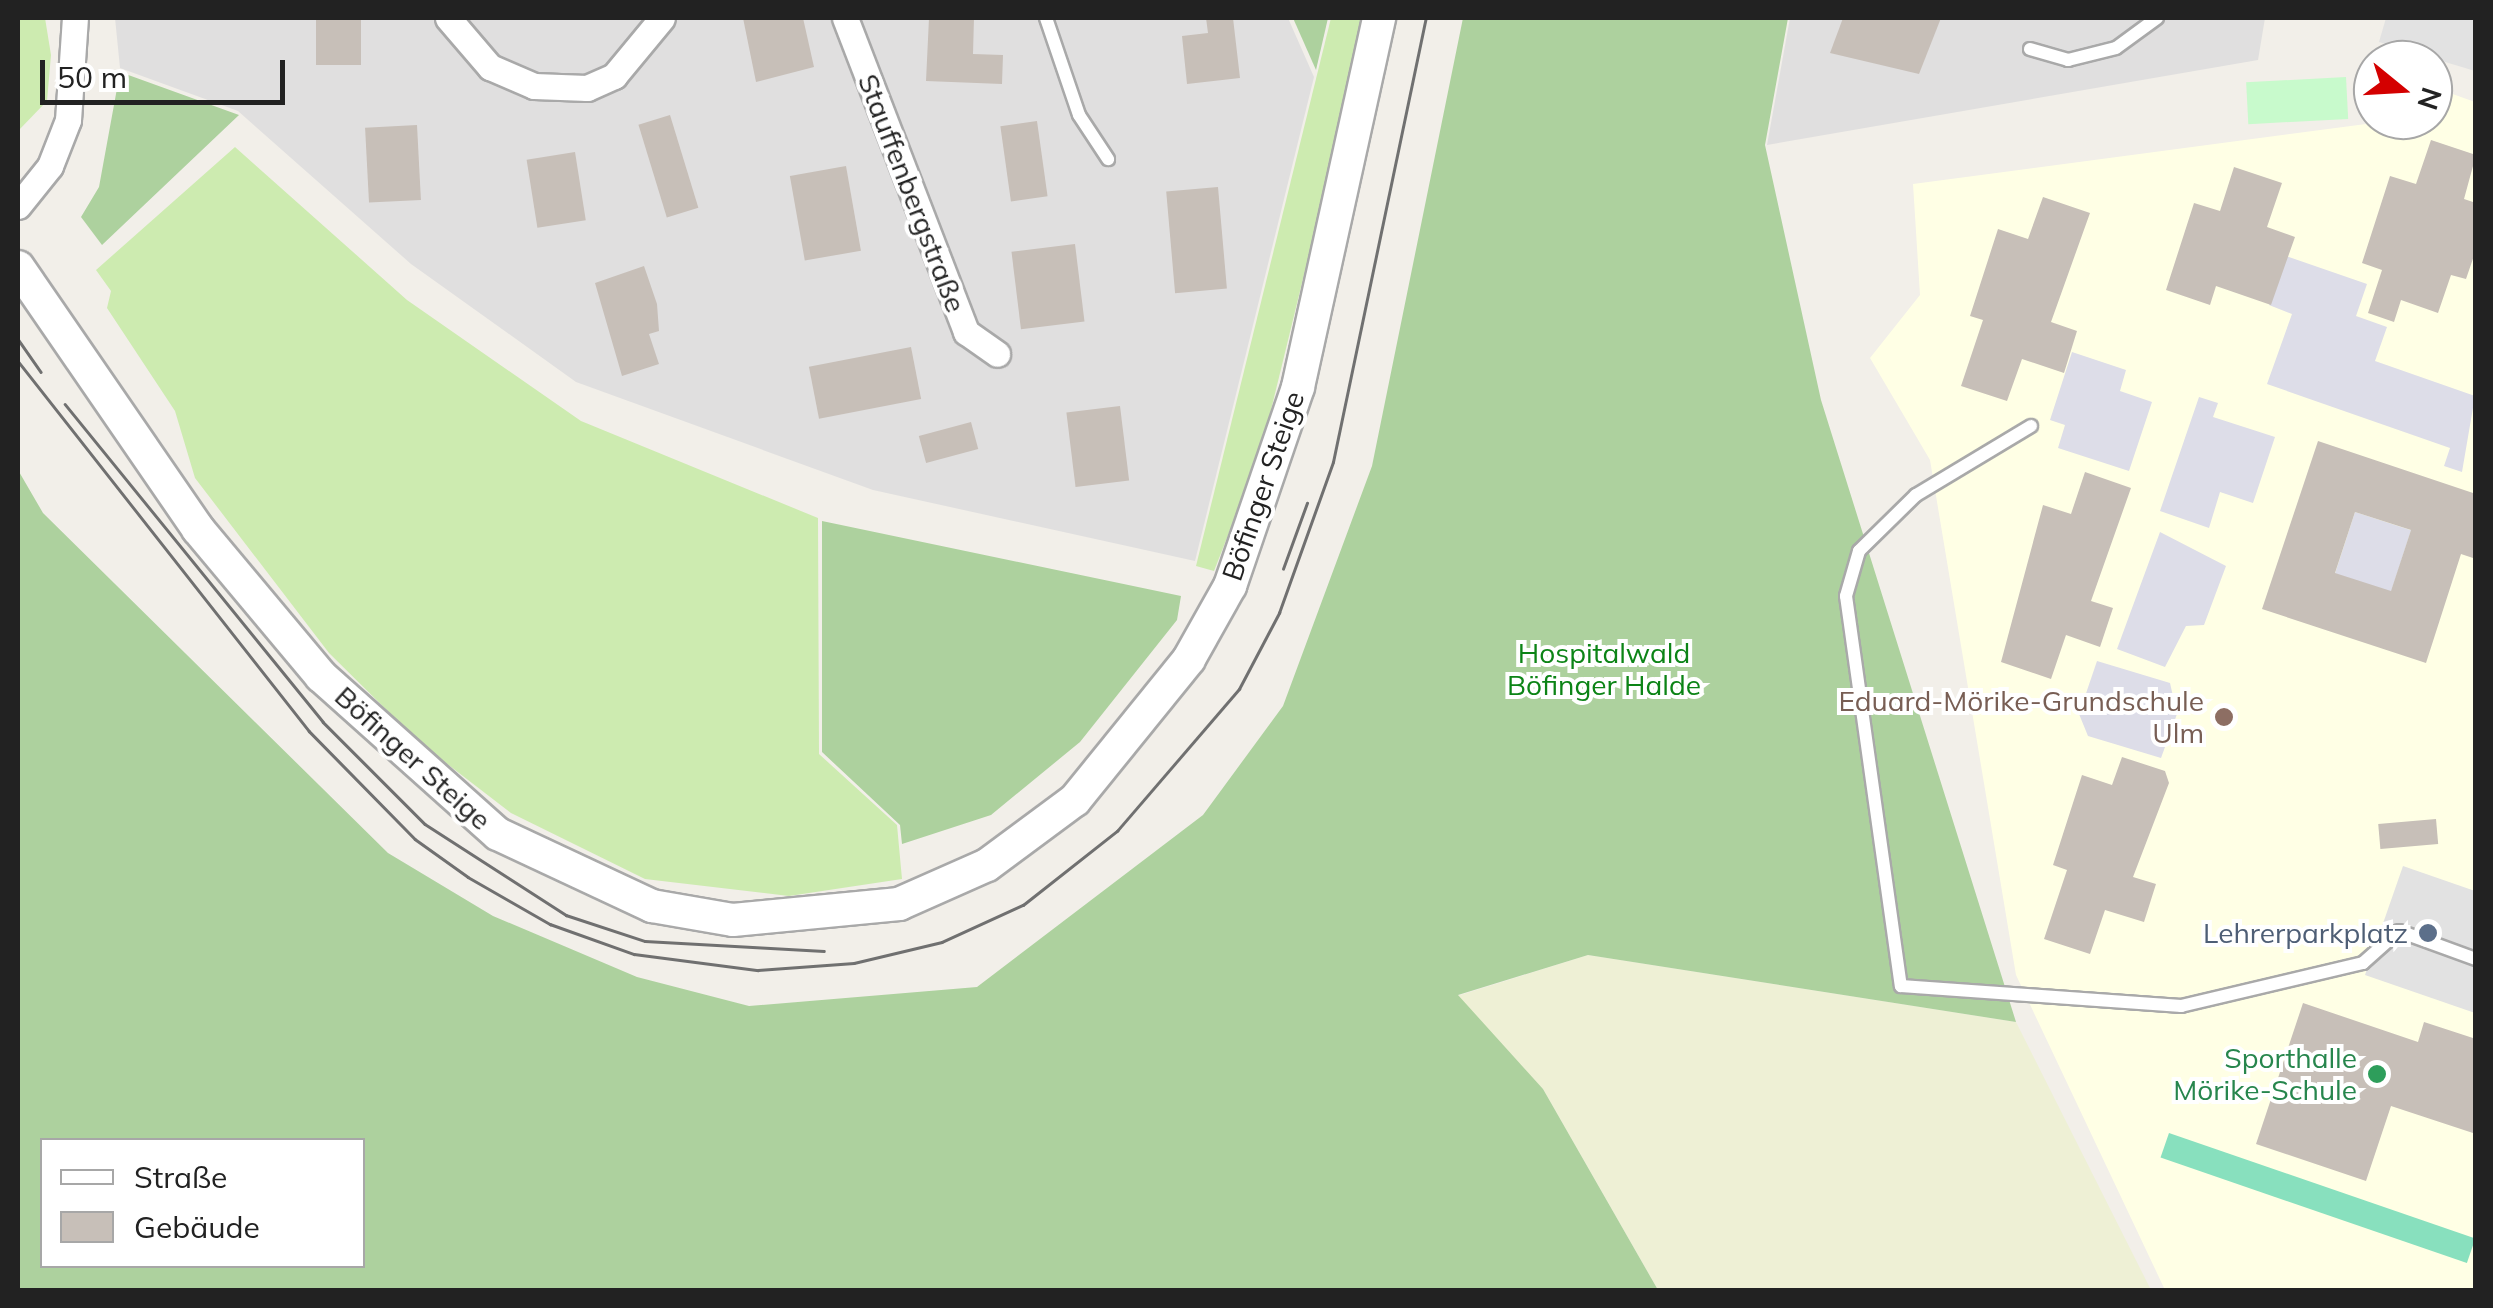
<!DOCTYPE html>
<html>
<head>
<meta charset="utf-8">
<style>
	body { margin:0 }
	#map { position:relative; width:2493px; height:1308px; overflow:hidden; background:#f2efe9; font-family:Mulish,sans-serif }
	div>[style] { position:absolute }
	.residential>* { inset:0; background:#e0dfdf }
	.education>* { inset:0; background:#ffffe5 }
	.farmland>* { inset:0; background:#eef0d5 }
	.grass>* { inset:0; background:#cdebb0 }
	.forest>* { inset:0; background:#add19e }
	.park>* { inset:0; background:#c8facc; transform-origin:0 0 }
	.pitch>* { inset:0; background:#88e0be; transform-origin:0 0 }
	.parking>* { inset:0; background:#e2e2e2 }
	.plaza>* { inset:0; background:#dddde8; transform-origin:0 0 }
	.building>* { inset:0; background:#c7bfb8; transform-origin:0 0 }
	.roads { filter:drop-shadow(2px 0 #a9a9a9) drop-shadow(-2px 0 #a9a9a9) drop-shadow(0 2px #a9a9a9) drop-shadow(0 -2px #a9a9a9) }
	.service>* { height:12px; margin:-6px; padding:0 6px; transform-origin:6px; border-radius:6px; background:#fff }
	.minor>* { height:25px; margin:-12.5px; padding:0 12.5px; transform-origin:12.5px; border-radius:12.5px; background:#fff }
	.tertiary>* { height:32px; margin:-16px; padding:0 16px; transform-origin:16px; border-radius:16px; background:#fff }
	.tram>* { height:2.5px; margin:-1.25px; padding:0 1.25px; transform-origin:1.25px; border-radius:1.25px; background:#707070 }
	.dots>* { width:28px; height:28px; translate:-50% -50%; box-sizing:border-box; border:5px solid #fff; border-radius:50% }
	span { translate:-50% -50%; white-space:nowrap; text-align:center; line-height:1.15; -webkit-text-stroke:8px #fff; paint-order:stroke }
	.street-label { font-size:28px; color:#222 }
	.park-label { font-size:28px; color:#0c8416 }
	.education-label { font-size:28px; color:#785e54 }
	.right { translate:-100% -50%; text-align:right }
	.service-label { font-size:28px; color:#4e5e75 }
	.leisure-label { font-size:28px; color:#27864d }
	.frame { position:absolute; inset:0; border:20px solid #222; pointer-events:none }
	.legend { position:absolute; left:40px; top:1138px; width:325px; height:130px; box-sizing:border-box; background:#fff; border:2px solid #a7a7a7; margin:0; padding:12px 18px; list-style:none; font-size:30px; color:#222 }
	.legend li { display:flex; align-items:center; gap:20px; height:50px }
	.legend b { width:50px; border:2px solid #a7a7a7 }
	.north { position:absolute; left:2353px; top:40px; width:100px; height:100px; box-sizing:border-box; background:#fff; border:2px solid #a7a7a7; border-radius:50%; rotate:108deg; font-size:28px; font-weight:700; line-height:40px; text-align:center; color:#222 }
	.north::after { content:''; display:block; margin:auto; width:35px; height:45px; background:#d40000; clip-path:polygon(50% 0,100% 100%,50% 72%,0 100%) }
	.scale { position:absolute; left:40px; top:60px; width:245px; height:45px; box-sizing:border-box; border:5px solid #222; border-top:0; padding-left:12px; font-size:30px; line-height:35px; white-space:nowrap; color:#222; -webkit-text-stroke:8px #fff; paint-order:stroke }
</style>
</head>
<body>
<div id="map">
	<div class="residential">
		<div style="clip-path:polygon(115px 18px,1288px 18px,1314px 77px,1195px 561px,873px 490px,576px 382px,411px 264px,238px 111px,120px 68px)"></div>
		<div style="clip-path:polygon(1790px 18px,2265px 18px,2258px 60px,1767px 145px)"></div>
	</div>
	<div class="education">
		<div style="clip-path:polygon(2433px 87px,2475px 102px,2475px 1290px,2165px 1290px,2016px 975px,1930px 460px,1870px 358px,1920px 295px,1913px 184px,2366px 124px,2373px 105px,2373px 120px,2433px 120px)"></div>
	</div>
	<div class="farmland">
		<div style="clip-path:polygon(1588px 955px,2016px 1022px,2151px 1290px,1658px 1290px,1543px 1089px,1457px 996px)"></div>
	</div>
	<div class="grass">
		<div style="clip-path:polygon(18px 18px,45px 18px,51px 55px,47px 101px,18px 131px)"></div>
		<div style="clip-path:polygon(1331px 18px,1362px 18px,1342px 119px,1261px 451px,1214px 571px,1196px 566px)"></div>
		<div style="clip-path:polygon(235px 147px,407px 300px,581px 421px,818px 518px,819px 754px,897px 825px,902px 879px,789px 896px,645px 879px,511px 813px,420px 743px,329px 653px,195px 478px,175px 411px,107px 308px,111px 291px,96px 270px)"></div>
	</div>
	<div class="forest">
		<div style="clip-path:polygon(1293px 18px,1328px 18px,1316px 70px)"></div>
		<div style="clip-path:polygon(evenodd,1463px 18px,1788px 18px,1765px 145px,1821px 400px,2016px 1022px,1588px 955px,1458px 995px,1543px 1089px,1658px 1290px,18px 1290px,18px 470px,43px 513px,388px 853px,493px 916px,637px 977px,749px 1006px,977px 987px,1203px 815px,1283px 706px,1372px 466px,1463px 18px,42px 1140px,362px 1140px,362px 1266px,42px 1266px,42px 1140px)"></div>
		<div style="clip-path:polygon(120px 72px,239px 115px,102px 245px,81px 217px,99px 187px)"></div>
		<div style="clip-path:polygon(822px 521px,1181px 596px,1177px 620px,1080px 742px,991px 815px,902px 844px,900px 825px,822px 752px)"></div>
	</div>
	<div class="park">
		<div style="left:2346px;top:77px;width:42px;height:100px;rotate:87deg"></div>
	</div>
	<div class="pitch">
		<div style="left:2169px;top:1133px;width:324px;height:26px;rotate:19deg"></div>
	</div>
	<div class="parking">
		<div style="clip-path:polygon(2386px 18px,2475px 18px,2475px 71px,2379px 42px)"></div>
		<div style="clip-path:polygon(2403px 866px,2475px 891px,2475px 1013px,2365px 975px)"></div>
	</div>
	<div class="plaza">
		<div style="clip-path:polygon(2286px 256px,2367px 284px,2356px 316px,2387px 327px,2375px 361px,2475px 396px,2462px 472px,2444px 466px,2450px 448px,2267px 384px,2292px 314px,2269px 305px)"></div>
		<div style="clip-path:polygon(2072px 352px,2126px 370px,2120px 391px,2152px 402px,2129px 471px,2058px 448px,2065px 425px,2050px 420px)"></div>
		<div style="clip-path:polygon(2199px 397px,2218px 403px,2213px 417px,2275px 437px,2253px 503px,2220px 492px,2209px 528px,2160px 511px)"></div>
		<div style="left:2355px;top:512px;width:59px;height:66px;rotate:18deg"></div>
		<div style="clip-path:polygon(2160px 532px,2226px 566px,2204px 625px,2186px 626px,2165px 667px,2117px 649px)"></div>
		<div style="clip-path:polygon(2097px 661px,2170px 683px,2177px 714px,2161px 758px,2088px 736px,2079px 714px)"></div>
	</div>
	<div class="building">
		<div style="left:316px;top:18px;width:45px;height:47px"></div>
		<div style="clip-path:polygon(743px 18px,803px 18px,814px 67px,756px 82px)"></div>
		<div style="clip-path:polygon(929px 18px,974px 18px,973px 54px,1003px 55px,1002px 84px,926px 81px)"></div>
		<div style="clip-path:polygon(1206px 18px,1233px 18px,1240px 78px,1187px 84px,1182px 36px,1208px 33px)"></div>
		<div style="clip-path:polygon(1843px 18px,1941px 18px,1919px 74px,1830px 53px)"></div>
		<div style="left:670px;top:115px;width:97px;height:33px;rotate:73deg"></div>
		<div style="left:1037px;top:121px;width:76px;height:37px;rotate:82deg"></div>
		<div style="left:417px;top:125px;width:75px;height:52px;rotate:87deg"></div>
		<div style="clip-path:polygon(2431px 140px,2476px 155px,2464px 199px,2476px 203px,2476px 250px,2466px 279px,2451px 275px,2438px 313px,2401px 300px,2394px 322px,2368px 313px,2382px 270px,2362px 263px,2390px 176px,2416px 184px)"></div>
		<div style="left:575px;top:152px;width:69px;height:49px;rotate:81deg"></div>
		<div style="left:846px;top:166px;width:86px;height:57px;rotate:80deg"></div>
		<div style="clip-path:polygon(2234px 167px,2282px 183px,2267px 227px,2295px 237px,2271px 305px,2216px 286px,2210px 305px,2166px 290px,2194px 203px,2220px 211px)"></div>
		<div style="left:1218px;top:187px;width:102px;height:52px;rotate:85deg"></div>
		<div style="clip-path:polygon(2043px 197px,2090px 213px,2051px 322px,2077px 331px,2064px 373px,2022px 359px,2007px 401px,1961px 386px,1983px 320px,1970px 316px,1998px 229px,2028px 239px)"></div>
		<div style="left:1075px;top:244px;width:78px;height:64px;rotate:83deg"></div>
		<div style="clip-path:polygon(644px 266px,657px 304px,659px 331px,649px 334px,659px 364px,622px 376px,595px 283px)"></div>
		<div style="left:911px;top:347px;width:53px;height:104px;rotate:79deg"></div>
		<div style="left:1120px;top:406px;width:75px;height:54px;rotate:83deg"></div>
		<div style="left:971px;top:422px;width:28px;height:54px;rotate:75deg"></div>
		<div style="clip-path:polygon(evenodd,2318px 441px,2476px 494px,2476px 559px,2461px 554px,2426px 663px,2262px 609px,2318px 441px,2355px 512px,2411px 530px,2391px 591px,2335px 573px,2355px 512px)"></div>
		<div style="clip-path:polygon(2085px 472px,2131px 488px,2091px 601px,2113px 608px,2100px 647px,2066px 635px,2051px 679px,2001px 662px,2043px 505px,2071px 514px)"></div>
		<div style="clip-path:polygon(2122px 757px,2165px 771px,2169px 783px,2133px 877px,2156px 884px,2144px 922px,2105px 910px,2090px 954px,2044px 939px,2067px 870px,2053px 865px,2082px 775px,2112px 785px)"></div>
		<div style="left:2436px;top:819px;width:25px;height:58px;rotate:85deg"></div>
		<div style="clip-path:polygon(2303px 1003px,2418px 1042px,2424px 1022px,2476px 1039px,2476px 1134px,2391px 1106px,2366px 1181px,2256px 1144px)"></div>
	</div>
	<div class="roads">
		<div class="service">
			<div style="left:1046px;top:18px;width:102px;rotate:71.2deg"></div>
			<div style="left:1079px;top:115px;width:53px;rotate:56.6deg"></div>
			<div style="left:2030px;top:49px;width:40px;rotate:16deg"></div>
			<div style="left:2068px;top:60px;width:49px;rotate:-14deg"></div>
			<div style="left:2116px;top:48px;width:51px;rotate:-36.2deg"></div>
			<div style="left:2031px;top:426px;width:134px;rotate:149deg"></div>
			<div style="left:1916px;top:495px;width:80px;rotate:135.5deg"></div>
			<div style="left:1859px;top:551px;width:47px;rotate:106.1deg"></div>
			<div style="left:1846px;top:596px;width:394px;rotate:82deg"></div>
			<div style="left:1901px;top:986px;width:281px;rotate:4.1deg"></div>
			<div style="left:2181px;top:1006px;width:187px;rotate:-13.3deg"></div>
			<div style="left:2363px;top:963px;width:48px;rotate:-41.6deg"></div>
			<div style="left:2399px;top:931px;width:82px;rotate:20deg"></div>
		</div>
		<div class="minor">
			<div style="left:448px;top:18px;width:65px;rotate:49.4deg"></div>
			<div style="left:490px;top:67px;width:48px;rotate:23.4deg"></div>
			<div style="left:534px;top:86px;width:53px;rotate:2.2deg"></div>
			<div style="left:587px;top:88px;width:30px;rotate:-24deg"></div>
			<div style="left:614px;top:76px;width:75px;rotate:-50.4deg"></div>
			<div style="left:845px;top:18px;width:337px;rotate:68.9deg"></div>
			<div style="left:966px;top:332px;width:38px;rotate:35deg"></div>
			<div style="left:18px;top:206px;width:51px;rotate:-51.3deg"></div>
			<div style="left:50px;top:166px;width:49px;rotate:-68.6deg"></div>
			<div style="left:68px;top:120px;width:102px;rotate:-86.1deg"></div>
		</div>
		<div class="tertiary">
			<div style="left:18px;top:267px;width:318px;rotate:55.5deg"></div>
			<div style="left:198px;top:529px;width:192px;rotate:50.1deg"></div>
			<div style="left:321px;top:676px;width:237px;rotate:41.8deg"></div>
			<div style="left:498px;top:834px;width:170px;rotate:25.1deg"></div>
			<div style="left:652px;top:906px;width:82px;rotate:9.8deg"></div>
			<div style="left:733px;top:920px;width:167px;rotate:-5.5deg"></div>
			<div style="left:899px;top:904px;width:96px;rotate:-23.9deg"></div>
			<div style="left:987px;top:865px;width:109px;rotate:-36.5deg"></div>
			<div style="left:1075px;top:800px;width:181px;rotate:-51deg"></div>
			<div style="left:1189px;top:659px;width:84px;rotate:-60.7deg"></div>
			<div style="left:1230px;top:586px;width:210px;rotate:-71.1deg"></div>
			<div style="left:1298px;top:387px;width:378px;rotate:-77.6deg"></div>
		</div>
	</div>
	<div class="tram">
		<div style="left:18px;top:339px;width:40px;rotate:55.1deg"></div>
		<div style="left:18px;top:361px;width:471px;rotate:51.8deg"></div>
		<div style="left:309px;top:731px;width:151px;rotate:45.5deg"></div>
		<div style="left:415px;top:839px;width:65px;rotate:35.6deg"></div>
		<div style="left:468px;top:877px;width:95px;rotate:29.8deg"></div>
		<div style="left:550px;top:924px;width:89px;rotate:19.7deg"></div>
		<div style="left:634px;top:954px;width:125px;rotate:7.4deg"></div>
		<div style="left:758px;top:970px;width:96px;rotate:-4.2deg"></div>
		<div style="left:854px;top:963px;width:90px;rotate:-13.4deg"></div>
		<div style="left:942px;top:942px;width:89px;rotate:-24.6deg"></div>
		<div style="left:1023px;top:905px;width:120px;rotate:-38.2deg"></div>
		<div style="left:1117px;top:831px;width:187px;rotate:-49.3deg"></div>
		<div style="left:1239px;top:689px;width:86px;rotate:-62.2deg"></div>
		<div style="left:1279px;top:613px;width:160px;rotate:-70.3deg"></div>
		<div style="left:1333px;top:462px;width:454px;rotate:-78.2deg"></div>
		<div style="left:65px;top:404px;width:409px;rotate:50.9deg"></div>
		<div style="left:323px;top:722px;width:144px;rotate:45deg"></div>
		<div style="left:425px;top:824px;width:168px;rotate:32.8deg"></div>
		<div style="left:566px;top:915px;width:83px;rotate:18.2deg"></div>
		<div style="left:645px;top:941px;width:179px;rotate:3.2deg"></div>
		<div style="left:1283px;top:569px;width:70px;rotate:-70deg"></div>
	</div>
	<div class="dots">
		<div style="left:2224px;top:717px;background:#8d6e63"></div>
		<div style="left:2428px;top:933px;background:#5c6f8a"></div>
		<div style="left:2377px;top:1074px;background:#2e9e5b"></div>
	</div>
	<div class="street-label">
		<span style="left:912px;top:193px;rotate:69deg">Stauffenbergstraße</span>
		<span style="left:1263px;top:486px;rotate:-71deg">Böfinger Steige</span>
		<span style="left:413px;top:758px;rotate:42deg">Böfinger Steige</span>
	</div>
	<div class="park-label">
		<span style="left:1604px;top:669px">Hospitalwald<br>Böfinger Halde</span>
	</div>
	<div class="education-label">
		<span class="right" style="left:2204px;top:717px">Eduard-Mörike-Grundschule<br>Ulm</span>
	</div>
	<div class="service-label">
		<span class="right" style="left:2408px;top:933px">Lehrerparkplatz</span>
	</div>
	<div class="leisure-label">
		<span class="right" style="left:2357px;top:1074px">Sporthalle<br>Mörike-Schule</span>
	</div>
	<div class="frame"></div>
	<ul class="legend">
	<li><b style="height:12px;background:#fff"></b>Straße</li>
	<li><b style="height:28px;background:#c7bfb8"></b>Gebäude</li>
	</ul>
	<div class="north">N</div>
	<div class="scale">50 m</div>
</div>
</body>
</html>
